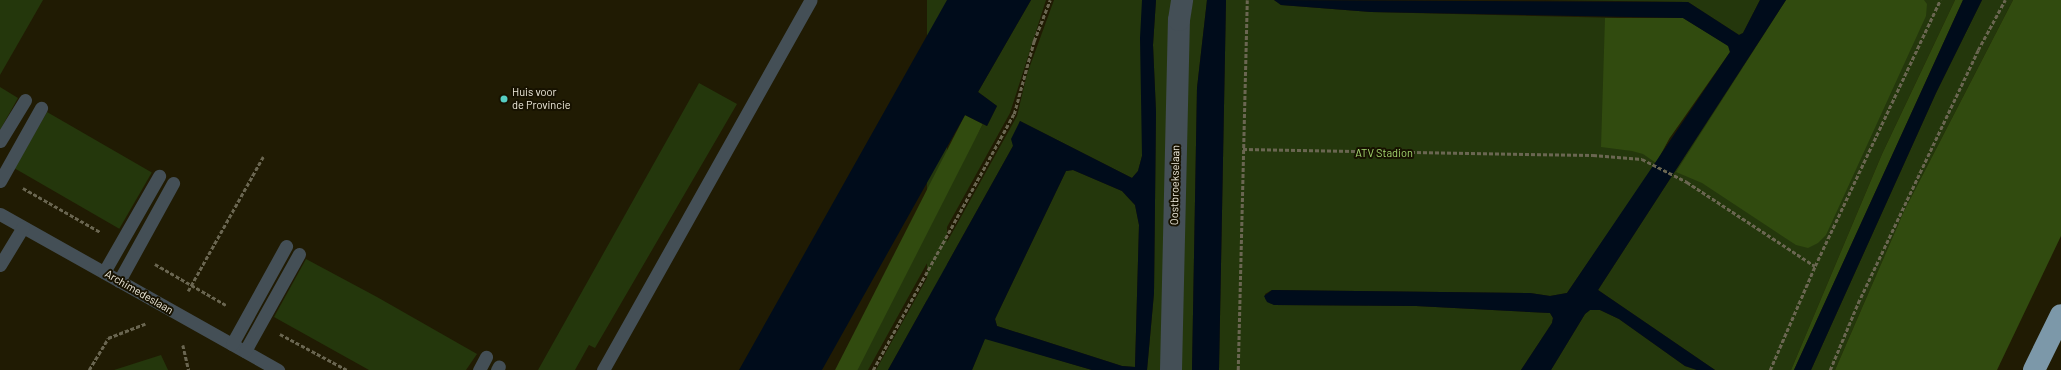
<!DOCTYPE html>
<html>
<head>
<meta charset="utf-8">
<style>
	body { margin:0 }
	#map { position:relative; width:2061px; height:370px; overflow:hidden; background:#201b03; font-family:Barlow,sans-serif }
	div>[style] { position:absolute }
	.green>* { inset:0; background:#24370c; transform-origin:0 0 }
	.forest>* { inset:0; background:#314b0f; transform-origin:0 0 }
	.water>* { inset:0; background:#000c1b }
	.path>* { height:2.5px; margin-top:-1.25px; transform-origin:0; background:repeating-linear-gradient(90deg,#6a6651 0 4px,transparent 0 6px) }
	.service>* { height:13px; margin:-6.5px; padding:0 6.5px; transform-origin:6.5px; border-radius:6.5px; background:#444f56 }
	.minor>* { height:22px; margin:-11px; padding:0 11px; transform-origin:11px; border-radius:11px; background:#444f56 }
	.motorway>* { height:22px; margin:-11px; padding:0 11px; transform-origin:11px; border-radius:11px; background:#7c98a9 }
	.dots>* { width:11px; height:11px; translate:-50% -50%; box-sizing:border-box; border:2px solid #171200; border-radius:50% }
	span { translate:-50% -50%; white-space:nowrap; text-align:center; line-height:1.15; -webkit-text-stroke:4px #171200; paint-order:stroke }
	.poi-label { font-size:11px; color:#efebdc }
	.left { translate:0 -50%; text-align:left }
	.park-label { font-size:11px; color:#a4d76f }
	.street-label { font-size:11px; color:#efebdc }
</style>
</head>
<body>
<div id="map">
	<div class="green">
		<div style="clip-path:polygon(0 0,43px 0,0 75px)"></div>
		<div style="left:927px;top:0;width:20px;height:424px"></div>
		<div style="clip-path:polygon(1031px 0,1046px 0,1010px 113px,868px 370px,847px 370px,983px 124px,987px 126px,997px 106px,978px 92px)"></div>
		<div style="clip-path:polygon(1054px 0,1142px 0,1142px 156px,1138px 171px,1132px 178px,1020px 121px,1013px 146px,888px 370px,876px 370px,1017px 116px,1027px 74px)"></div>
		<div style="clip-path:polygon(1156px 0,1173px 0,1163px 370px,1147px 370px,1154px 293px,1156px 112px,1153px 45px)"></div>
		<div style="clip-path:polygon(1193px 0,1207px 0,1197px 88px,1192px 370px,1180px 370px,1186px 40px)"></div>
		<div style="clip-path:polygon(1226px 0,1274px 0,1281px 5px,1371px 12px,1664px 19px,1669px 139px,1656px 163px,1567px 293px,1550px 296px,1530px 293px,1272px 290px,1265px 294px,1265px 299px,1274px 305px,1416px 306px,1550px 313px,1553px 318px,1552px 323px,1521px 370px,1219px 370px)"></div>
		<div style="clip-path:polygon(1542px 0,1760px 0,1743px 33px,1739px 35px,1688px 2px)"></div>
		<div style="clip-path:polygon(1786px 0,1955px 0,1882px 154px,1791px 370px,1715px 370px,1598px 290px)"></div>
		<div style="clip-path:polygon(1982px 0,2013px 0,1904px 211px,1835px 370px,1811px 370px,1936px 93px)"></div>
		<div style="clip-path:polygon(699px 83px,737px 104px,595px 348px,589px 345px,575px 370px,538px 370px)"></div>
		<div style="clip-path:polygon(0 87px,18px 98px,0 130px)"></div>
		<div style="left:47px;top:112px;width:121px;height:65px;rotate:30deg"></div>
		<div style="clip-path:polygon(1073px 170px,1122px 191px,1135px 205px,1139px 225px,1135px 367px,1122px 366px,997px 326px,995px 319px,1066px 171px)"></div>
		<div style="clip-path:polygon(306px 259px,377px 297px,477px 354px,466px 370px,369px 370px,274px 317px)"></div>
		<div style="clip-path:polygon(1590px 310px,1600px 310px,1619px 319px,1685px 366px,1697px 370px,1551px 370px,1585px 314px)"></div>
		<div style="clip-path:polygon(985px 338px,1092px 370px,972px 370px)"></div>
		<div style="clip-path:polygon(161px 355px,168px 370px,114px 370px)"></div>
	</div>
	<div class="forest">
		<div style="clip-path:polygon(1786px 0,1924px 0,1927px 4px,1926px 16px,1826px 235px,1818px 243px,1808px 248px,1796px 245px,1702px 183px,1676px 172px)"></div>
		<div style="clip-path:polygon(1955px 0,1963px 0,1794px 370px,1791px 370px,1882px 154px)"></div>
		<div style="clip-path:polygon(2013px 0,2061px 0,2061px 236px,1997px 370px,1835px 370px,1904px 211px)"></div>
		<div style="clip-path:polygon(1605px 18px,1683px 18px,1729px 46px,1730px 52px,1669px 139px,1656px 163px,1643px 154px,1632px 151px,1601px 147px)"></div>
		<div style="left:965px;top:115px;width:20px;height:292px;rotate:27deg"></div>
	</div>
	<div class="water">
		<div style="clip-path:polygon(947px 0,1031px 0,978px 92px,997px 106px,987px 126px,965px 115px,822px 370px,739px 370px)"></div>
		<div style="clip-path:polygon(evenodd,1142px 0,1156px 0,1153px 45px,1156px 112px,1154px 293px,1147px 370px,1092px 370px,985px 339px,972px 370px,888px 370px,1013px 146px,1011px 139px,1020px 121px,1132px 178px,1138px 171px,1142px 156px,1140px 38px,1142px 0,1073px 170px,1122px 191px,1135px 205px,1139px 225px,1135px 367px,1122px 366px,997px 326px,995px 319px,1066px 171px,1073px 170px)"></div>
		<div style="clip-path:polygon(1207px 0,1226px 0,1219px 370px,1192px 370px,1197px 88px)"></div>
		<div style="clip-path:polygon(1274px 0,1688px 2px,1739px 35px,1743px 33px,1760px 0,1786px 0,1598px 290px,1715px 370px,1697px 370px,1685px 366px,1619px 319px,1600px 310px,1590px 310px,1585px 314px,1551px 370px,1521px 370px,1552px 323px,1553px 318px,1550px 313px,1416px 306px,1274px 305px,1267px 302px,1264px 296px,1272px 290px,1530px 293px,1550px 296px,1567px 293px,1730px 52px,1728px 46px,1683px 18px,1371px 12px,1281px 5px)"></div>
		<div style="clip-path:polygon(1963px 0,1982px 0,1936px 93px,1811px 370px,1794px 370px)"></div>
	</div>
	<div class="path">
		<div style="left:1243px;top:149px;width:350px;rotate:1deg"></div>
		<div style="left:1593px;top:155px;width:49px;rotate:4.7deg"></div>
		<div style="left:1642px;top:159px;width:51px;rotate:27.1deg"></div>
		<div style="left:1687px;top:182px;width:153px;rotate:33.3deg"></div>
		<div style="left:23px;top:188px;width:89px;rotate:29.7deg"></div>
		<div style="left:155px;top:264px;width:82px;rotate:30deg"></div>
		<div style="left:188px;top:291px;width:154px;rotate:-60.8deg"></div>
		<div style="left:280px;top:334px;width:76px;rotate:28.2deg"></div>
		<div style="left:183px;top:345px;width:26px;rotate:77deg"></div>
		<div style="left:89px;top:370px;width:37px;rotate:-59deg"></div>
		<div style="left:108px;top:338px;width:40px;rotate:-21deg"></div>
		<div style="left:873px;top:370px;width:292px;rotate:-61.2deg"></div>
		<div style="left:1014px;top:114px;width:76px;rotate:-74.7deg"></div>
		<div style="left:1034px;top:41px;width:44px;rotate:-68.7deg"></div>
		<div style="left:1238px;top:370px;width:370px;rotate:-88.6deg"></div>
		<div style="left:1770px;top:370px;width:113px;rotate:-66.6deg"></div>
		<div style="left:1815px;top:266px;width:294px;rotate:-64.8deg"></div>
		<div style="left:1830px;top:370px;width:73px;rotate:-67.3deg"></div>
		<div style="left:1858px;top:303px;width:280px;rotate:-64.6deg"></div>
		<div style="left:1978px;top:50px;width:57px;rotate:-61.6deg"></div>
	</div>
	<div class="service">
		<div style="left:0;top:141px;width:48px;rotate:-58.6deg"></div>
		<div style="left:0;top:181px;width:84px;rotate:-60.7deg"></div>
		<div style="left:0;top:214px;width:319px;rotate:29.3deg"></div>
		<div style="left:0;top:265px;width:44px;rotate:-58.8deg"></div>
		<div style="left:104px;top:272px;width:111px;rotate:-60.2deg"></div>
		<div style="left:119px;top:281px;width:112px;rotate:-61.1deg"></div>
		<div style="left:232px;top:344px;width:112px;rotate:-61.1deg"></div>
		<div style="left:245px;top:351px;width:111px;rotate:-60.9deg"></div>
		<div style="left:479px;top:370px;width:15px;rotate:-62deg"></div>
		<div style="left:497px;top:370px;width:4px;rotate:-63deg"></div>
		<div style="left:603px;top:370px;width:424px;rotate:-60.7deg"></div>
	</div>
	<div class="minor">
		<div style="left:1171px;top:370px;width:350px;rotate:-88.7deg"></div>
		<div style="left:1179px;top:20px;width:20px;rotate:-81deg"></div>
	</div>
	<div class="motorway">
		<div style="left:2034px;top:370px;width:61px;rotate:-63.9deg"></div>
	</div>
	<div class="dots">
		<div style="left:504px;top:99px;background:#56cec3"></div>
	</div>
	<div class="poi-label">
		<span class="left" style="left:512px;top:99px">Huis voor<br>de Provincie</span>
	</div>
	<div class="park-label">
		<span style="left:1384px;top:153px">ATV Stadion</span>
	</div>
	<div class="street-label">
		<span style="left:1175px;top:185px;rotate:-89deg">Oostbroekselaan</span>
		<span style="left:139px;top:292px;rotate:30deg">Archimedeslaan</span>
	</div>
</div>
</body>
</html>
